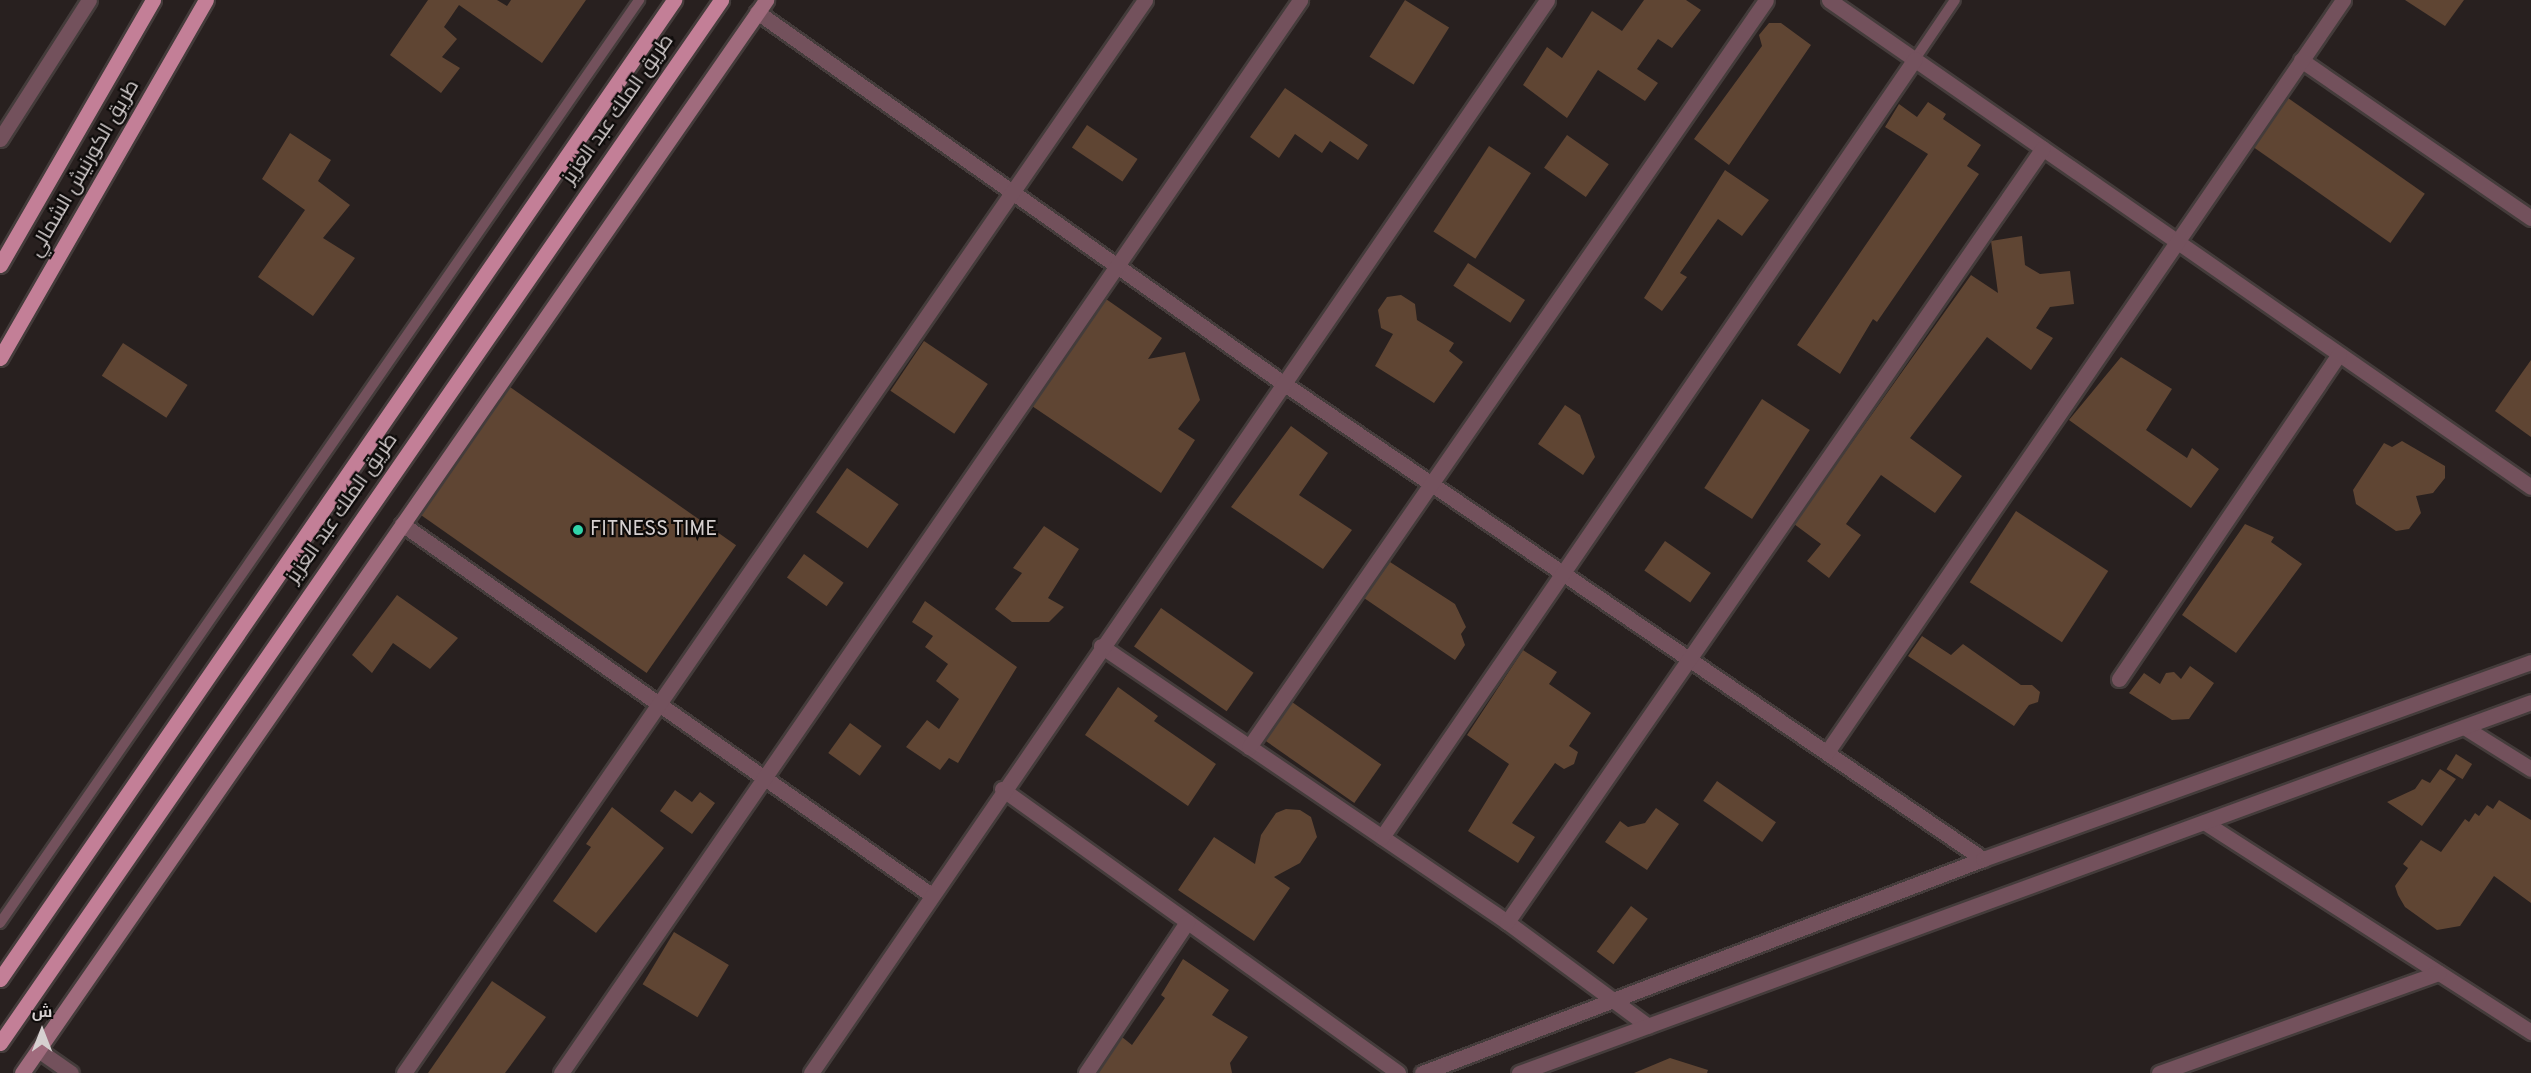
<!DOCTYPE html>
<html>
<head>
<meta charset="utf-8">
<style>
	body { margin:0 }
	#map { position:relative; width:2531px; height:1073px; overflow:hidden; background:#28201f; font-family:Overpass,Cairo,sans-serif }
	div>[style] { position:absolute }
	.building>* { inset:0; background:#5f4533; transform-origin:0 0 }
	.roads { filter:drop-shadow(2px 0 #443c3b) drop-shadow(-2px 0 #443c3b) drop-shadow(0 2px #443c3b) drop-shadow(0 -2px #443c3b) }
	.service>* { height:10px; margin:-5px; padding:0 5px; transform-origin:5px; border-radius:5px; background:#73515c }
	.minor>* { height:15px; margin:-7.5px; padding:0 7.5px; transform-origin:7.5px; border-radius:7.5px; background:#73515c }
	.tertiary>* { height:15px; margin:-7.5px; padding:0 7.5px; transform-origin:7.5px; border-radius:7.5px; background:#73515c }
	.secondary>* { height:15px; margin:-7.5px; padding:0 7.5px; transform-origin:7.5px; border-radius:7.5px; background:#a06b7d }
	.primary>* { height:15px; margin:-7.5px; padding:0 7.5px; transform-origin:7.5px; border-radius:7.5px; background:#c37f97 }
	.dots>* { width:16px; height:16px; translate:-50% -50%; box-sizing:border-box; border:3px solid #0e0b0a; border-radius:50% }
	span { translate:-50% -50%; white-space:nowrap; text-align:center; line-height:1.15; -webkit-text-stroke:4.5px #0e0b0a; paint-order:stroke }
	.street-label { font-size:20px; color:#d6d0d0 }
	.poi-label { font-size:20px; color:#d6d0d0 }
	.left { translate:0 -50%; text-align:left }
	.north { position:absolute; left:12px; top:1001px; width:60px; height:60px; -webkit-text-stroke:4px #0e0b0a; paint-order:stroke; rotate:0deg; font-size:16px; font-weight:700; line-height:24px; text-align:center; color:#d6d0d0 }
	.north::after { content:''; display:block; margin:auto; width:21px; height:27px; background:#d6d0d0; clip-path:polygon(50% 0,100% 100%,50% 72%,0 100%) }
</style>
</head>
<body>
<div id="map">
	<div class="building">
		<div style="clip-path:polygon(428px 0,497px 0,507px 6px,511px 0,586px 0,542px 63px,459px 5px,444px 27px,457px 39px,442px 57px,460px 68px,441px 93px,390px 55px)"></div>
		<div style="left:1405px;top:0;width:52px;height:67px;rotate:32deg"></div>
		<div style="clip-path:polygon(1644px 0,1686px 0,1701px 10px,1672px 48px,1658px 39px,1637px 69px,1658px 83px,1645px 101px,1598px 70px,1567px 118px,1523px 85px,1547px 47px,1562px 58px,1592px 11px,1622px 31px)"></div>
		<div style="clip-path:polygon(2405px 0,2464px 0,2445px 26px)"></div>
		<div style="clip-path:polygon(1769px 23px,1781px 23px,1811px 45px,1729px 165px,1694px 139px,1762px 46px,1759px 35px)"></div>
		<div style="clip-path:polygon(1285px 88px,1368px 145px,1358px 160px,1330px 141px,1322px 153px,1295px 134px,1279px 158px,1250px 137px)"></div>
		<div style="left:2288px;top:98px;width:167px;height:60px;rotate:35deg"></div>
		<div style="clip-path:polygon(1928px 102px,1946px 114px,1943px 119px,1981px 145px,1967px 166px,1979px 174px,1877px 322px,1873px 319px,1840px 374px,1797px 345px,1928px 154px,1885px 127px,1899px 104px,1917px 117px)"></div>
		<div style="left:1087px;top:125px;width:61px;height:27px;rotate:34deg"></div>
		<div style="clip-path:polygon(290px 133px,331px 160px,318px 181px,350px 205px,323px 238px,355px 258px,313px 316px,258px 277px,305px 210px,262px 179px)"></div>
		<div style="left:1567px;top:135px;width:51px;height:40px;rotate:35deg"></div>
		<div style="left:1489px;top:146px;width:50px;height:102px;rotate:33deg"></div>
		<div style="clip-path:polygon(1725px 170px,1769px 200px,1742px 236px,1718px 219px,1680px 273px,1687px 277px,1662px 311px,1644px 298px)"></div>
		<div style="clip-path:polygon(2022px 236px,2025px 265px,2040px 274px,2070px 271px,2074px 304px,2050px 307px,2036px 328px,2053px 338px,2031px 370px,1987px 337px,1910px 438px,1962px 476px,1935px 513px,1881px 475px,1846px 524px,1861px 535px,1829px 578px,1807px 561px,1821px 544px,1794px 524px,1971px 275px,1998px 293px,1991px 241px)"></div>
		<div style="left:1468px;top:263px;width:68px;height:27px;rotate:33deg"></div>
		<div style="clip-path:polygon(1401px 295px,1415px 304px,1417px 320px,1454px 343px,1449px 351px,1463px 362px,1434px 403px,1375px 366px,1393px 334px,1381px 328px,1378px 310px,1387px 297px)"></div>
		<div style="clip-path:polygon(1106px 299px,1162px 338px,1148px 359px,1185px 352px,1200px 400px,1178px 429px,1195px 440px,1161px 493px,1032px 406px)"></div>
		<div style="left:924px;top:341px;width:77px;height:60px;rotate:34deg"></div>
		<div style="left:123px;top:343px;width:77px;height:39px;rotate:33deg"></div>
		<div style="clip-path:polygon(2121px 357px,2172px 389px,2146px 430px,2187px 458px,2192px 448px,2219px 469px,2191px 508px,2069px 420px)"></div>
		<div style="clip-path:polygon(2531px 360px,2531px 437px,2495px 411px)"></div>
		<div style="left:510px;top:387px;width:276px;height:156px;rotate:35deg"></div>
		<div style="left:1762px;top:399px;width:57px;height:106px;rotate:33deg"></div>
		<div style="clip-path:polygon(1565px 405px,1580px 415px,1595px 457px,1583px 475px,1538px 444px)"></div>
		<div style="clip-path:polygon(1291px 426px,1328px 453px,1299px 495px,1352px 530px,1323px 569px,1231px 507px)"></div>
		<div style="clip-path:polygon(2402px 441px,2445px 466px,2445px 478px,2433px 493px,2416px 496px,2421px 513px,2409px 529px,2396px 531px,2356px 504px,2353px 490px,2384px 443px,2392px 447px)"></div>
		<div style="left:847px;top:468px;width:63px;height:54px;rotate:35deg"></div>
		<div style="left:2016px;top:511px;width:110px;height:85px;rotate:33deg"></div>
		<div style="clip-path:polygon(2245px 524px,2274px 537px,2271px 542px,2302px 564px,2236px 653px,2182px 615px)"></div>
		<div style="clip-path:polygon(1044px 526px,1079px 549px,1048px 598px,1064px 607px,1049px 622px,1012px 622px,995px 609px,1022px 573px,1013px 568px)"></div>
		<div style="left:1665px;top:541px;width:56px;height:36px;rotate:35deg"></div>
		<div style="left:804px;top:554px;width:49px;height:29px;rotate:36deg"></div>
		<div style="clip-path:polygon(1390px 562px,1455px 604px,1466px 627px,1461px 634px,1465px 645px,1455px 660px,1364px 598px)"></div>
		<div style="clip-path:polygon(397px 595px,458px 638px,430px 669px,393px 643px,372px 673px,352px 655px)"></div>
		<div style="clip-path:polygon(925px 601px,1017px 667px,958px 763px,949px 758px,940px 770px,906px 747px,927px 720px,939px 729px,959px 699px,936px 681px,948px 664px,925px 647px,933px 636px,912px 622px)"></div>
		<div style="left:1161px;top:608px;width:113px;height:47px;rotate:35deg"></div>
		<div style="clip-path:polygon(1922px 636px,1951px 655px,1963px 644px,2021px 685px,2032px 685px,2040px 692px,2038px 702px,2029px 705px,2014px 726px,1908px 656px)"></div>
		<div style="clip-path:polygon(1523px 650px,1557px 672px,1549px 684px,1591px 713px,1569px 746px,1578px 752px,1574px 764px,1564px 769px,1555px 763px,1512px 823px,1535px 837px,1518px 863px,1468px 831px,1509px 764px,1467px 735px)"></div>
		<div style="clip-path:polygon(2190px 666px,2214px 683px,2189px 719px,2172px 720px,2129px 693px,2144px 673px,2160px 684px,2166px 673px,2174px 672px,2181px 679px)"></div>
		<div style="clip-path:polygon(1118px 687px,1158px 716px,1154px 721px,1216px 764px,1188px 806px,1085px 735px)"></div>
		<div style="left:1292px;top:702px;width:109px;height:47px;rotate:35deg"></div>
		<div style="left:850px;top:723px;width:39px;height:37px;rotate:36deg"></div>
		<div style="left:2456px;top:754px;width:19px;height:18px;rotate:32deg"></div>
		<div style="clip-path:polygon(2440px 769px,2456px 779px,2422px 826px,2387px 802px,2415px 789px,2422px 779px,2430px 783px)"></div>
		<div style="left:1717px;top:781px;width:72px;height:24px;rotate:35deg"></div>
		<div style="clip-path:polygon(675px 790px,692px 802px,700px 792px,715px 803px,692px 834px,660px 811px)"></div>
		<div style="clip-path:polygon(2499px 800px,2531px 820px,2531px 903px,2494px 876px,2460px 926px,2437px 930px,2405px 907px,2398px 895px,2395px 886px,2408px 868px,2403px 864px,2421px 840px,2441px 852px,2465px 819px,2469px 822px,2475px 813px,2479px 816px,2487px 805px,2493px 809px)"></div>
		<div style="clip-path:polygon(612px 807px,664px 848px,596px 933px,553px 901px,591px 847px,586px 844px)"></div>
		<div style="clip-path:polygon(1656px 808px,1679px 824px,1647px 870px,1605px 842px,1620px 821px,1628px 827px,1645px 823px)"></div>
		<div style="clip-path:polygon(1286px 809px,1300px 810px,1311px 817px,1317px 837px,1300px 863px,1274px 877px,1290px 888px,1254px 941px,1178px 890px,1214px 837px,1255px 864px,1261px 835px,1276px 813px)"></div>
		<div style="left:1631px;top:906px;width:21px;height:57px;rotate:37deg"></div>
		<div style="left:674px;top:932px;width:64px;height:61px;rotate:31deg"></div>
		<div style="clip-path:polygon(1183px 959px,1229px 990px,1212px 1015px,1248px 1037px,1230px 1063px,1232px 1073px,1098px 1073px,1122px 1037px,1132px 1045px,1165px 998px,1161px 995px)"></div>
		<div style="clip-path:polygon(492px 981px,546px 1017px,505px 1073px,428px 1073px)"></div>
		<div style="clip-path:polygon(1670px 1058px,1708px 1070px,1707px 1073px,1634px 1073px)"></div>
	</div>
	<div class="roads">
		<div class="service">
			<div style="left:1915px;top:59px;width:71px;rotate:-55.9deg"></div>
			<div style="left:0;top:923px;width:1123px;rotate:-55.3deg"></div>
		</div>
		<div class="minor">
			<div style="left:1829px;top:0;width:854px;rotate:34.75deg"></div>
			<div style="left:757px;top:12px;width:644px;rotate:35.2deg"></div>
			<div style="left:1283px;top:383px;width:847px;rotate:34.22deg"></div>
			<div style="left:2301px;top:60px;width:279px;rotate:34.5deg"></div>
			<div style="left:0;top:139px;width:165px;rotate:-57.4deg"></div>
			<div style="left:402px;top:524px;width:645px;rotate:35.02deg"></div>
			<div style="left:1101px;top:646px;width:491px;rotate:34.2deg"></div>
			<div style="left:1507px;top:922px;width:175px;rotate:36.4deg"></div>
			<div style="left:2119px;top:679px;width:392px;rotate:-55.9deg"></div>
			<div style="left:2464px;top:727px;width:79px;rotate:32.1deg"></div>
			<div style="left:1249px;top:747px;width:908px;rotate:-55.31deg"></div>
			<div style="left:1827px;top:752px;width:912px;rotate:-55.54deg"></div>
			<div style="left:1002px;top:789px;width:487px;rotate:35.6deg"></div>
			<div style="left:2204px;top:822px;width:389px;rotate:32.7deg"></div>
			<div style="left:1382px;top:837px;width:943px;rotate:-55.59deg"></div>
			<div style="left:1507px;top:922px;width:941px;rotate:-55.3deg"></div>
			<div style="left:38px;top:1050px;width:40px;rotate:34.9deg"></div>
			<div style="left:404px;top:1073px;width:1304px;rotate:-55.37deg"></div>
			<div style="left:561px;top:1073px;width:1303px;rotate:-55.44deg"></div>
			<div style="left:811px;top:1073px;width:1301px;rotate:-55.55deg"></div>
			<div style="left:1086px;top:1073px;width:182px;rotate:-56.2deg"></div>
			<div style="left:2159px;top:1073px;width:297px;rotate:-19.7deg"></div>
		</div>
		<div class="tertiary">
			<div style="left:1422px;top:1073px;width:600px;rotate:-20.88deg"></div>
			<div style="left:1983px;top:859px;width:582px;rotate:-19.77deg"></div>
			<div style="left:1519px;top:1073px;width:1078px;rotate:-20.13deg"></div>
		</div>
		<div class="secondary">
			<div style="left:22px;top:1073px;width:1306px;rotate:-55.26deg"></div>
		</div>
		<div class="primary">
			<div style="left:0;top:265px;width:306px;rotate:-60deg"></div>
			<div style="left:0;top:358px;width:413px;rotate:-60.1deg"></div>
			<div style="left:0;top:979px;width:1189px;rotate:-55.45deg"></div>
			<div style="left:0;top:1043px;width:1268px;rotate:-55.34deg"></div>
		</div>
	</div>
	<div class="dots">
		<div style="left:578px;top:530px;background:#31d4a9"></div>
	</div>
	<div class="street-label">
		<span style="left:619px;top:110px;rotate:-55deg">طريق الملك عبد العزيز</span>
		<span style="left:85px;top:169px;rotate:-60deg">طريق الكورنيش الشمالي</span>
		<span style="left:343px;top:509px;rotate:-55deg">طريق الملك عبد العزيز</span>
	</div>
	<div class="poi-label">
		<span class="left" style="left:590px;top:530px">FITNESS TIME</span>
	</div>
	<div class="north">ش</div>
</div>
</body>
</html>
